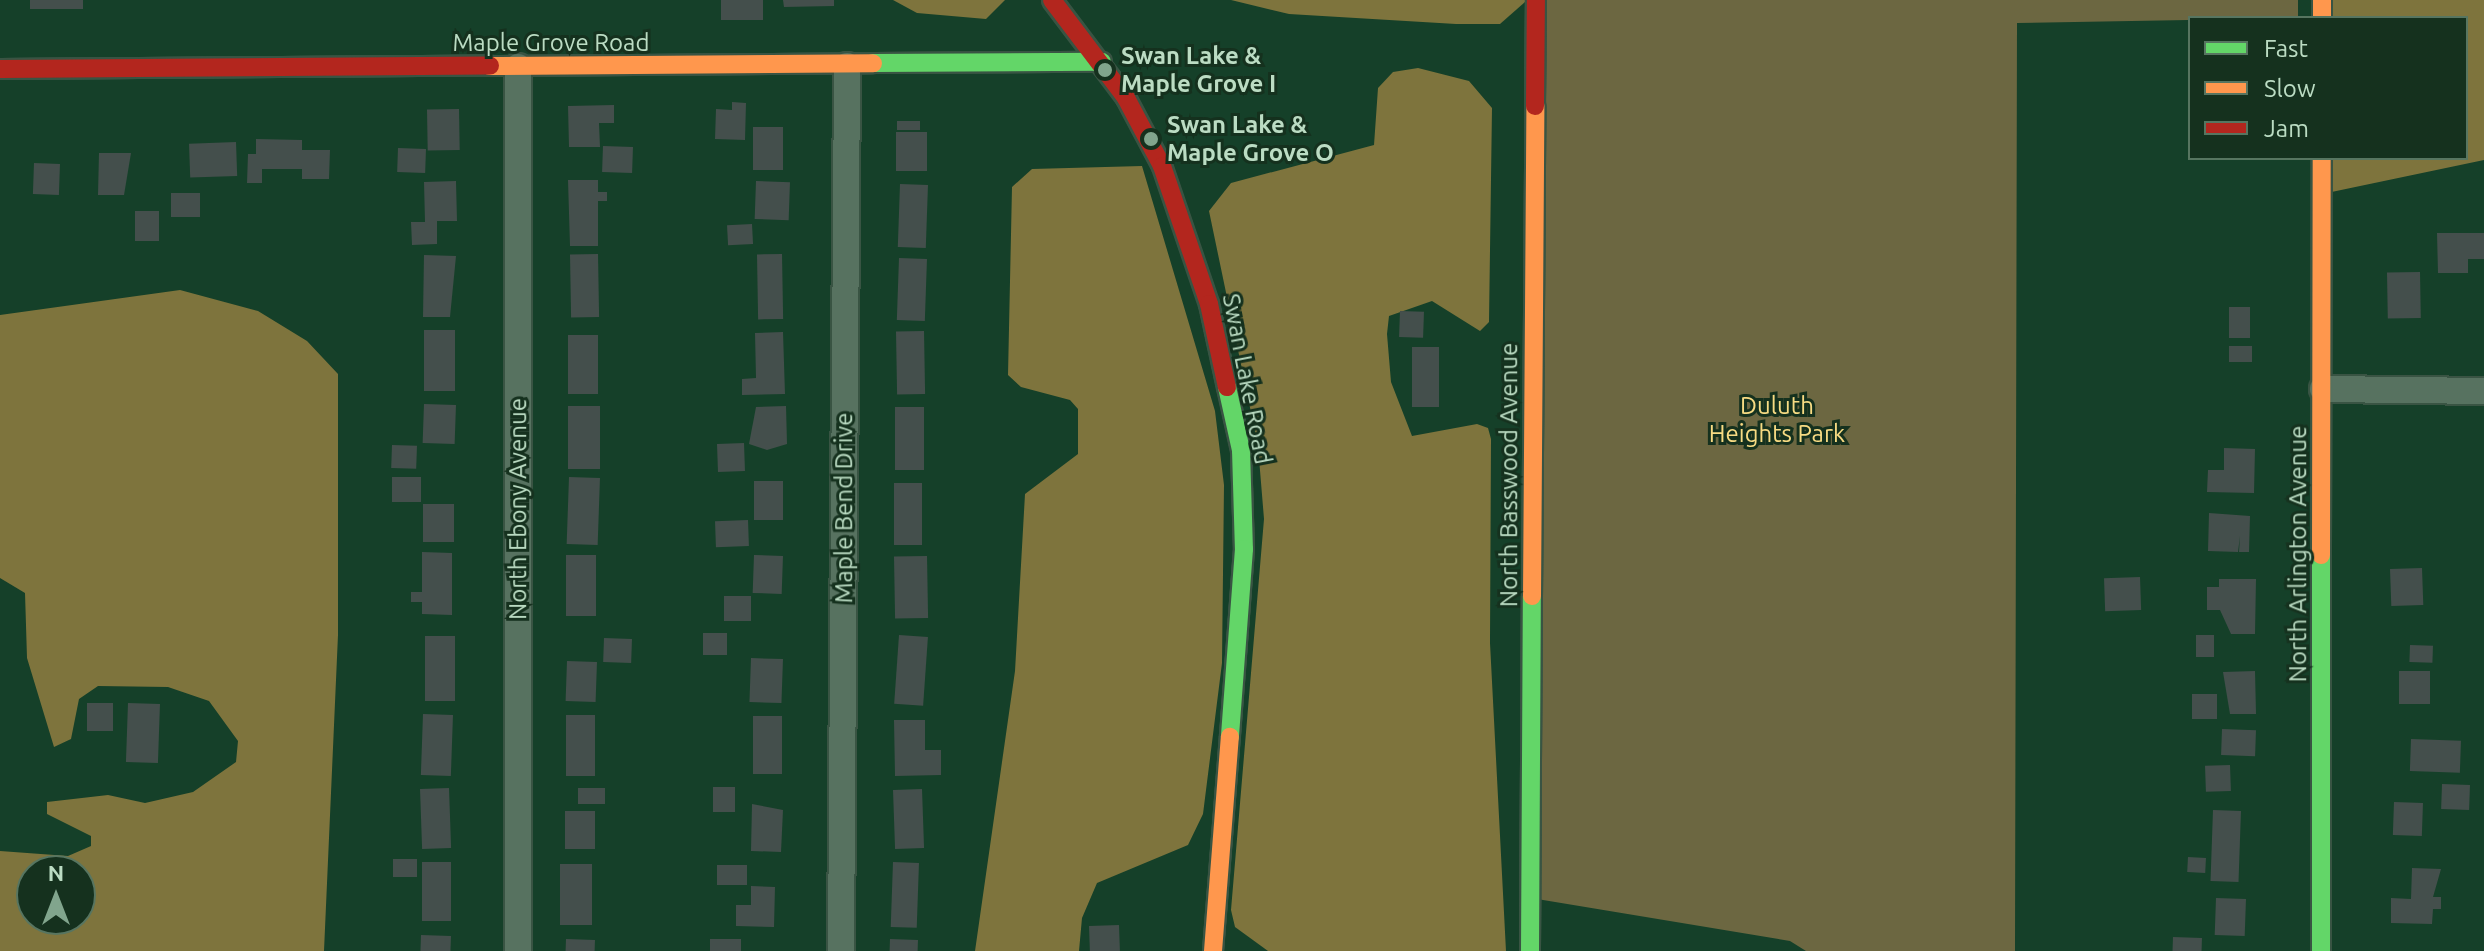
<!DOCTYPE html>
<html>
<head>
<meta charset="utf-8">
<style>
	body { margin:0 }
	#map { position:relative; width:2484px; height:951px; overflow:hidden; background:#154029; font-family:Ubuntu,sans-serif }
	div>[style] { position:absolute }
	.green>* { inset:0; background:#6c6741 }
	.forest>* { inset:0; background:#7e743d }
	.building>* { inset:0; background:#444f4c; transform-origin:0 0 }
	.roads { filter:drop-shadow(2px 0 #395443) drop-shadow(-2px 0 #395443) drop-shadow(0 2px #395443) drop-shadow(0 -2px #395443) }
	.street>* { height:26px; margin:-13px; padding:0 13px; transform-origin:13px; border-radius:13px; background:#577260 }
	.fast>* { height:18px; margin:-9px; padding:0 9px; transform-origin:9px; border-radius:9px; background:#63d668 }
	.slow>* { height:18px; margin:-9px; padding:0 9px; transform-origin:9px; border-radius:9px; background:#ff974d }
	.jam>* { height:18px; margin:-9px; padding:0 9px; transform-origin:9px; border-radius:9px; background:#b3261e }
	.dots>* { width:22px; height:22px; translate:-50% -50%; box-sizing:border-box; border:4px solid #15311e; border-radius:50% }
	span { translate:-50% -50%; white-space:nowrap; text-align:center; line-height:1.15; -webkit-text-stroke:6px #15311e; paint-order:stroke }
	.street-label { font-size:24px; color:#bbdcc3 }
	.poi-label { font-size:24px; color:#bbdcc3; font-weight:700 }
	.left { translate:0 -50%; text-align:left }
	.park-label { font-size:24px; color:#f7db83 }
	.legend { position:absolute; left:2188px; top:16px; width:280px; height:144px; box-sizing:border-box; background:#15311e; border:2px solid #577560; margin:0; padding:10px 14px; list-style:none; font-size:24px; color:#bbdcc3 }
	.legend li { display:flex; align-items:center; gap:16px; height:40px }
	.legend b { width:40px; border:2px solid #577560 }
	.north { position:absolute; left:16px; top:855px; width:80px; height:80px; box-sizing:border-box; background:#15311e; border:2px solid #577560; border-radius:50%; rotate:0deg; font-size:22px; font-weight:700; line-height:32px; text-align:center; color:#bbdcc3 }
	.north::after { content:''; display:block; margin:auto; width:28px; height:36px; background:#81a58d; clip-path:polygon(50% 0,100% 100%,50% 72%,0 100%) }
</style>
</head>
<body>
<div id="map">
	<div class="green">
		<div style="clip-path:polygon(1536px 0,2298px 0,2298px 18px,2017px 23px,2015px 951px,1806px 951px,1790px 941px,1531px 898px)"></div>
	</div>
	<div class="forest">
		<div style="clip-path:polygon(893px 0,1005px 0,986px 19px,917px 13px)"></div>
		<div style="clip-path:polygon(1231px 0,1525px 0,1525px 2px,1500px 24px,1456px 24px,1289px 14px)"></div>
		<div style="clip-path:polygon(2328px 0,2484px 0,2484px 160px,2322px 194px,2323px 158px,2466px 158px,2466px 18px,2328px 18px)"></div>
		<div style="clip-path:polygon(1418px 68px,1469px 81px,1492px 108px,1489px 322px,1480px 331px,1432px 301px,1389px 316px,1387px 334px,1391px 382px,1412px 436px,1477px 424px,1488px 428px,1491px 439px,1490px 643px,1506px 951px,1268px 951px,1235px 927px,1231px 910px,1264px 519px,1258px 446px,1209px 211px,1231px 183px,1374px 145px,1378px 88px,1393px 72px)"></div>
		<div style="clip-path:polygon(1142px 166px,1215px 411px,1224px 485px,1222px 663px,1203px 814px,1188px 845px,1097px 883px,1082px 918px,1079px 951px,975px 951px,1015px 671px,1025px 494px,1078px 454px,1078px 409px,1070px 400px,1021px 387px,1008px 375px,1012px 187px,1032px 169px)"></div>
		<div style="clip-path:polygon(evenodd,180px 290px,258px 311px,307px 341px,338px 374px,338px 635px,324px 951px,0 951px,0 851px,68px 856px,91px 846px,91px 836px,47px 814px,47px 802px,108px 795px,145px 803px,193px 792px,236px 762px,238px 741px,209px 701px,168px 687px,98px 686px,79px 699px,71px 739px,54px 747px,27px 658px,25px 593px,0 578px,0 315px,180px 290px,32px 871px,80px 871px,80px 919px,32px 919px,32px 871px)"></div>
	</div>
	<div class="building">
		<div style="left:30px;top:0;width:53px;height:9px"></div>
		<div style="left:721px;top:0;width:42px;height:20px"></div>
		<div style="clip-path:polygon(783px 0,834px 0,834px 6px,784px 7px)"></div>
		<div style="clip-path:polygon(732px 102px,746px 103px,745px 140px,715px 139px,716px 109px,732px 110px)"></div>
		<div style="clip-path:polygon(614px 105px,614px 123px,599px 123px,600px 147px,569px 147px,568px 106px)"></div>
		<div style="left:459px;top:109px;width:41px;height:32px;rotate:89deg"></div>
		<div style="left:920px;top:121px;width:9px;height:23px;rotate:90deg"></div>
		<div style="left:753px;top:127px;width:30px;height:43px"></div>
		<div style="left:896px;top:132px;width:31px;height:39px"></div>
		<div style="clip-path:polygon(256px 139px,302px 140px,302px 150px,330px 150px,329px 179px,302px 179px,302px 169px,262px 169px,262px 183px,247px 183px,248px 154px,256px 154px)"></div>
		<div style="left:236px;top:142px;width:34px;height:47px;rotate:88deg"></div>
		<div style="left:603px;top:146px;width:30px;height:26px;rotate:2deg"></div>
		<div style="left:398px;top:148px;width:28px;height:24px;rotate:2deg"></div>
		<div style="clip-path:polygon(99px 153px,131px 153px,124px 195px,98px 195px)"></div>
		<div style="left:34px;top:163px;width:26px;height:31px;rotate:2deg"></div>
		<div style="clip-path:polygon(568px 180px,598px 180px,598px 192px,607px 192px,607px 201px,598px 201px,598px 246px,570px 246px)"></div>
		<div style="clip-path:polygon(456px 181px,457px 221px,437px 221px,437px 244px,412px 245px,411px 222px,425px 222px,424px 182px)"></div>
		<div style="left:756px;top:181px;width:34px;height:38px;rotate:2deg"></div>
		<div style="left:900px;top:184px;width:28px;height:63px;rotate:2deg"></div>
		<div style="left:171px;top:193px;width:29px;height:24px"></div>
		<div style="left:159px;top:211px;width:30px;height:24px;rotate:90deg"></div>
		<div style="left:752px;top:224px;width:20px;height:25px;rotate:87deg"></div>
		<div style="clip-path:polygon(2437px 233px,2484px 233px,2484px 259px,2468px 259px,2468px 273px,2438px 273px)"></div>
		<div style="left:598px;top:254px;width:63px;height:28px;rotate:89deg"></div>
		<div style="left:782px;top:254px;width:65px;height:25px;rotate:89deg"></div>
		<div style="clip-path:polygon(424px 255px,456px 256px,450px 317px,423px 317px)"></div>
		<div style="left:899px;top:258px;width:28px;height:62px;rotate:2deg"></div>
		<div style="left:2420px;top:272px;width:46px;height:33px;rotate:89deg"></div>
		<div style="left:2229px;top:307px;width:21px;height:31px"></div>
		<div style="left:1400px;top:311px;width:24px;height:26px;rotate:2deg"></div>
		<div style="left:424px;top:330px;width:31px;height:61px"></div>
		<div style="left:924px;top:331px;width:63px;height:28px;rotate:89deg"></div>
		<div style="clip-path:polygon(783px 332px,785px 394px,742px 395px,742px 379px,756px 378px,755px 333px)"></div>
		<div style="left:568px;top:335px;width:30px;height:59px"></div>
		<div style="left:2229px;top:346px;width:23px;height:16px"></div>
		<div style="left:1412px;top:347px;width:27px;height:60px"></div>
		<div style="left:424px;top:404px;width:32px;height:39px;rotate:2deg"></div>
		<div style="left:568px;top:406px;width:32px;height:63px"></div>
		<div style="clip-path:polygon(786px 406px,787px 444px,767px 450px,749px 444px,756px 407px)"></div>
		<div style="left:895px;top:407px;width:29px;height:63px"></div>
		<div style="left:744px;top:443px;width:28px;height:27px;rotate:88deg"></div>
		<div style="left:392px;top:445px;width:25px;height:23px;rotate:2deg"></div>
		<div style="clip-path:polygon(2224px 448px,2255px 449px,2254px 493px,2207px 492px,2208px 470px,2224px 470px)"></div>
		<div style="left:392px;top:477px;width:29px;height:25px"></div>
		<div style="left:569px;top:477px;width:31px;height:67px;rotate:2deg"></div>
		<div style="left:754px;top:481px;width:29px;height:39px"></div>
		<div style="left:894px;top:483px;width:28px;height:62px"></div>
		<div style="left:423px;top:504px;width:31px;height:38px"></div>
		<div style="clip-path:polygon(2209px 513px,2250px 516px,2249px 552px,2239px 552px,2240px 536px,2238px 552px,2208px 551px)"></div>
		<div style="left:748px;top:520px;width:26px;height:33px;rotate:88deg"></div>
		<div style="clip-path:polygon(422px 552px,452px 553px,452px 615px,422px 614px,422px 602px,411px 602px,411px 592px,422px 592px)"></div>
		<div style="left:596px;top:555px;width:61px;height:30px;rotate:90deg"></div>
		<div style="left:754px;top:555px;width:29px;height:38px;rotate:2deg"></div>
		<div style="left:927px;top:556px;width:62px;height:33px;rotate:89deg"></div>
		<div style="left:2422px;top:568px;width:37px;height:32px;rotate:88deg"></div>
		<div style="left:2140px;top:577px;width:33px;height:36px;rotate:88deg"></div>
		<div style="clip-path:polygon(2219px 579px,2256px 579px,2255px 634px,2231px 634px,2220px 610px,2207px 610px,2207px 587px,2219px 587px)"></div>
		<div style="left:724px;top:596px;width:27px;height:25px"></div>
		<div style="left:703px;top:633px;width:24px;height:22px"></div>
		<div style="left:899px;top:635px;width:29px;height:69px;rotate:4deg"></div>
		<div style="left:2196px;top:635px;width:18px;height:22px"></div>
		<div style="left:425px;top:636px;width:30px;height:65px"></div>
		<div style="left:604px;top:638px;width:28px;height:24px;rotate:2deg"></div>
		<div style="left:2410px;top:645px;width:23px;height:17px;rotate:2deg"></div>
		<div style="left:751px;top:658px;width:32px;height:44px;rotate:2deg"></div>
		<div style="left:567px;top:661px;width:30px;height:40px;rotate:2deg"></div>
		<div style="clip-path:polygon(2255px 671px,2256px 714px,2230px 714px,2223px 672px)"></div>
		<div style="left:2399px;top:671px;width:31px;height:33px"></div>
		<div style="left:2192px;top:694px;width:25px;height:25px"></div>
		<div style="left:87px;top:703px;width:26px;height:28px"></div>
		<div style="left:128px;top:703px;width:32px;height:59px;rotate:2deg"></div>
		<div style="left:423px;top:714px;width:30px;height:61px;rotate:2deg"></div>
		<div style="left:566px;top:715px;width:29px;height:61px"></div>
		<div style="left:753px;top:716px;width:29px;height:58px"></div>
		<div style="clip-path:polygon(894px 720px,925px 720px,925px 750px,941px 750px,941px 775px,895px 776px)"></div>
		<div style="left:2222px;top:729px;width:34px;height:26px;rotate:2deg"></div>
		<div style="left:2411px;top:739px;width:50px;height:32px;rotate:2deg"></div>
		<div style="left:2230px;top:765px;width:26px;height:25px;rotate:88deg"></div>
		<div style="left:2442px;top:784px;width:28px;height:25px;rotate:2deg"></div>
		<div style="left:713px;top:787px;width:22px;height:25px"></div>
		<div style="left:449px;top:788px;width:60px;height:29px;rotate:88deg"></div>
		<div style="left:578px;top:788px;width:27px;height:16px"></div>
		<div style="left:922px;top:789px;width:59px;height:29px;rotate:88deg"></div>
		<div style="left:2394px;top:802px;width:29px;height:33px;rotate:2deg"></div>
		<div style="clip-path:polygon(752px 804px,783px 810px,781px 852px,751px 851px)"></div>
		<div style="left:2213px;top:810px;width:28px;height:71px;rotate:2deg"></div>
		<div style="left:565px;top:811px;width:30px;height:38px"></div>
		<div style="left:2188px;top:857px;width:18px;height:15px;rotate:3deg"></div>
		<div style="left:393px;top:859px;width:24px;height:18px"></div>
		<div style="left:422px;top:862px;width:29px;height:59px"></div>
		<div style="left:893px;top:862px;width:26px;height:65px;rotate:2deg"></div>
		<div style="left:560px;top:864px;width:32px;height:61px"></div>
		<div style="left:717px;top:865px;width:30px;height:20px"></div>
		<div style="clip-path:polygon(2412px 868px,2441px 869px,2433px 897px,2441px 897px,2441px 909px,2433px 909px,2432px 924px,2391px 923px,2391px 898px,2411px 899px)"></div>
		<div style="clip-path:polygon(751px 886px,775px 887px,774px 927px,736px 926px,736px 905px,751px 905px)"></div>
		<div style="left:2216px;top:898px;width:30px;height:37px;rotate:2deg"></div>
		<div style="left:1119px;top:925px;width:26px;height:30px;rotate:88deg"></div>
		<div style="left:421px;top:935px;width:30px;height:16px;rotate:2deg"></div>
		<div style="left:2173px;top:937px;width:29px;height:14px;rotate:2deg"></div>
		<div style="left:566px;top:939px;width:29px;height:12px;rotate:2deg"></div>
		<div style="left:710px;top:939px;width:31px;height:12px"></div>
		<div style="left:890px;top:939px;width:28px;height:12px;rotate:2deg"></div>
	</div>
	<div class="roads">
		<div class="street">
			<div style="left:518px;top:67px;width:884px;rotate:90deg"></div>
			<div style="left:2323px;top:389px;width:161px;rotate:0.7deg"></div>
			<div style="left:841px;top:951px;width:885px;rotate:-89.61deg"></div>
		</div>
		<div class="fast">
			<div style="left:873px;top:63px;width:229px;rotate:-0.3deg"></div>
			<div style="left:1227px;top:387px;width:65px;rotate:77.5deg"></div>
			<div style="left:1241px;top:450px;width:99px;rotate:88.3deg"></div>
			<div style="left:1244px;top:549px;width:189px;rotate:94.3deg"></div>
			<div style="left:1530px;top:951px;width:355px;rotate:-89.7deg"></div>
			<div style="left:2321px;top:951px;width:396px;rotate:-90deg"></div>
		</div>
		<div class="slow">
			<div style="left:2322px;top:0;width:18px;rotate:90deg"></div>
			<div style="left:490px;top:66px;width:383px;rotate:-0.4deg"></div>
			<div style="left:2321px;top:555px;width:397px;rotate:-89.9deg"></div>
			<div style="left:1532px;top:596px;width:490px;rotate:-89.6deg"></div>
			<div style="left:1213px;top:951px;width:215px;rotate:-85.5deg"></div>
		</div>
		<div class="jam">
			<div style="left:1052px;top:0;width:123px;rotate:52.9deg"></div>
			<div style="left:1126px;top:98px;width:77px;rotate:62.1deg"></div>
			<div style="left:1162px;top:166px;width:146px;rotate:71.2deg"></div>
			<div style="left:1209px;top:304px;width:85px;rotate:77.8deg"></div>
			<div style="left:0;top:69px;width:490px;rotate:-0.4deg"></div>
			<div style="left:1535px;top:106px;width:106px;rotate:-89.5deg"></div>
		</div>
	</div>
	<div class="dots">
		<div style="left:1105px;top:70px;background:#81a58d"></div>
		<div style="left:1151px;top:139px;background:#81a58d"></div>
	</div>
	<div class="street-label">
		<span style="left:551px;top:43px">Maple Grove Road</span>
		<span style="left:1247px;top:379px;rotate:79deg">Swan Lake Road</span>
		<span style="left:1509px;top:475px;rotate:-90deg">North Basswood Avenue</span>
		<span style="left:844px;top:508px;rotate:-90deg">Maple Bend Drive</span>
		<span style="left:518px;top:509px;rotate:-90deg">North Ebony Avenue</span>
		<span style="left:2298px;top:554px;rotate:-90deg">North Arlington Avenue</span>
	</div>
	<div class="poi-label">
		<span class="left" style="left:1121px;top:70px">Swan Lake &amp;<br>Maple Grove I</span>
		<span class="left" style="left:1167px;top:139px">Swan Lake &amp;<br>Maple Grove O</span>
	</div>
	<div class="park-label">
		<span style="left:1777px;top:420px">Duluth<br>Heights Park</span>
	</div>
	<ul class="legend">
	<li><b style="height:10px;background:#63d668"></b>Fast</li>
	<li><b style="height:10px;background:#ff974d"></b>Slow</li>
	<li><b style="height:10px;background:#b3261e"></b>Jam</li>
	</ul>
	<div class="north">N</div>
</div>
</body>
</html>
